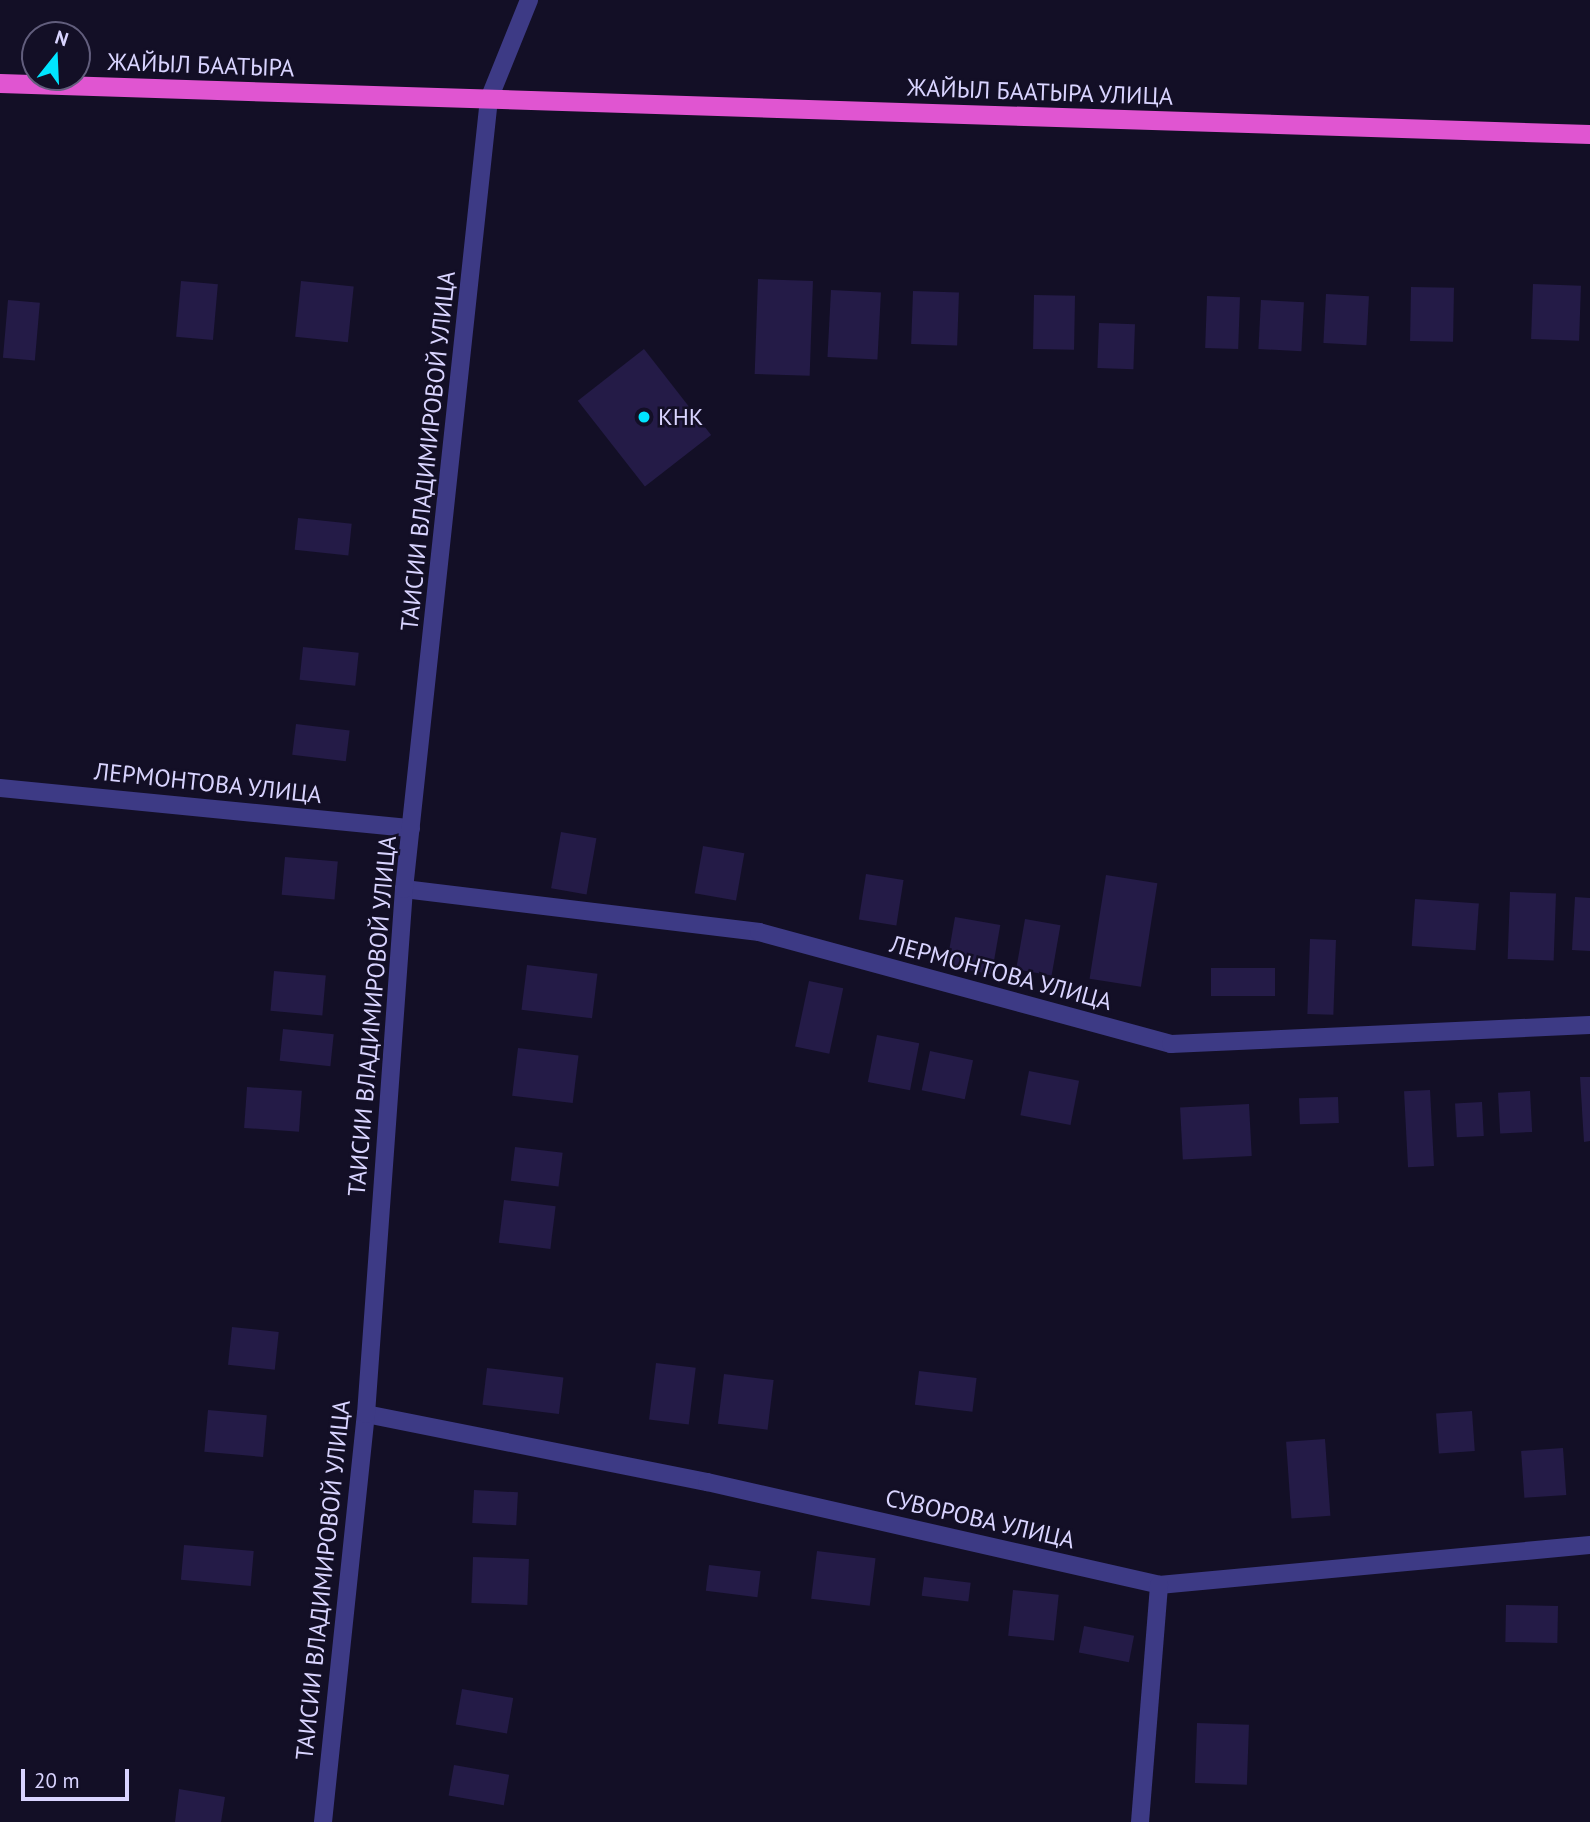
<!DOCTYPE html>
<html>
<head>
<meta charset="utf-8">
<style>
	body { margin:0 }
	#map { position:relative; width:1590px; height:1822px; overflow:hidden; background:#130f26; font-family:"PT Sans",sans-serif }
	div>[style] { position:absolute }
	.building>* { inset:0; background:#241b47; transform-origin:0 0 }
	.minor>* { height:18px; margin:-9px; padding:0 9px; transform-origin:9px; border-radius:9px; background:#3d3a85 }
	.tertiary>* { height:18px; margin:-9px; padding:0 9px; transform-origin:9px; border-radius:9px; background:#3d3a85 }
	.trunk>* { height:19px; margin:-9.5px; padding:0 9.5px; transform-origin:9.5px; border-radius:9.5px; background:#e055d1 }
	.dots>* { width:19px; height:19px; translate:-50% -50%; box-sizing:border-box; border:4px solid #130f26; border-radius:50% }
	span { translate:-50% -50%; white-space:nowrap; text-align:center; line-height:1.15; -webkit-text-stroke:5px #130f26; paint-order:stroke }
	.street-label { font-size:24px; color:#d9d4ff }
	.poi-label { font-size:24px; color:#d9d4ff }
	.left { translate:0 -50%; text-align:left }
	.north { position:absolute; left:21px; top:21px; width:70px; height:70px; box-sizing:border-box; background:#130f26; border:2px solid #625e7d; border-radius:50%; rotate:18deg; font-size:19px; font-weight:700; line-height:28px; text-align:center; color:#d9d4ff }
	.north::after { content:''; display:block; margin:auto; width:24px; height:32px; background:#00e5ff; clip-path:polygon(50% 0,100% 100%,50% 72%,0 100%) }
	.scale { position:absolute; left:21px; top:1769px; width:108px; height:32px; box-sizing:border-box; border:4px solid #d9d4ff; border-top:0; padding-left:9px; font-size:21px; line-height:24px; white-space:nowrap; color:#d9d4ff; -webkit-text-stroke:5px #130f26; paint-order:stroke }
</style>
</head>
<body>
<div id="map">
	<div class="building">
		<div style="left:758px;top:279px;width:55px;height:95px;rotate:2deg"></div>
		<div style="left:181px;top:281px;width:37px;height:56px;rotate:5deg"></div>
		<div style="left:301px;top:281px;width:53px;height:56px;rotate:6deg"></div>
		<div style="left:1533px;top:284px;width:48px;height:55px;rotate:2deg"></div>
		<div style="left:1411px;top:287px;width:43px;height:54px;rotate:1deg"></div>
		<div style="left:831px;top:290px;width:50px;height:67px;rotate:3deg"></div>
		<div style="left:913px;top:291px;width:46px;height:53px;rotate:2deg"></div>
		<div style="left:1326px;top:294px;width:43px;height:49px;rotate:3deg"></div>
		<div style="left:1034px;top:295px;width:41px;height:54px;rotate:1deg"></div>
		<div style="left:1207px;top:296px;width:33px;height:52px;rotate:2deg"></div>
		<div style="left:8px;top:300px;width:32px;height:58px;rotate:5deg"></div>
		<div style="left:1261px;top:300px;width:43px;height:49px;rotate:3deg"></div>
		<div style="left:1099px;top:323px;width:36px;height:45px;rotate:2deg"></div>
		<div style="left:644px;top:349px;width:109px;height:84px;rotate:52deg"></div>
		<div style="left:298px;top:518px;width:54px;height:32px;rotate:6deg"></div>
		<div style="left:303px;top:647px;width:56px;height:33px;rotate:6deg"></div>
		<div style="left:296px;top:724px;width:54px;height:31px;rotate:7deg"></div>
		<div style="left:561px;top:832px;width:36px;height:57px;rotate:10deg"></div>
		<div style="left:703px;top:846px;width:42px;height:48px;rotate:10deg"></div>
		<div style="left:285px;top:857px;width:53px;height:38px;rotate:5deg"></div>
		<div style="left:866px;top:874px;width:38px;height:46px;rotate:9deg"></div>
		<div style="left:1106px;top:875px;width:52px;height:105px;rotate:9deg"></div>
		<div style="left:1510px;top:892px;width:46px;height:67px;rotate:2deg"></div>
		<div style="clip-path:polygon(1575px 897px,1590px 898px,1590px 951px,1572px 950px)"></div>
		<div style="left:1415px;top:899px;width:64px;height:47px;rotate:4deg"></div>
		<div style="left:955px;top:917px;width:46px;height:50px;rotate:10deg"></div>
		<div style="left:1025px;top:919px;width:36px;height:51px;rotate:10deg"></div>
		<div style="left:1310px;top:939px;width:26px;height:75px;rotate:2deg"></div>
		<div style="left:527px;top:965px;width:71px;height:45px;rotate:7deg"></div>
		<div style="left:1211px;top:968px;width:64px;height:28px"></div>
		<div style="left:274px;top:971px;width:52px;height:40px;rotate:5deg"></div>
		<div style="left:809px;top:981px;width:35px;height:67px;rotate:12deg"></div>
		<div style="left:283px;top:1029px;width:51px;height:32px;rotate:6deg"></div>
		<div style="left:877px;top:1035px;width:43px;height:48px;rotate:11deg"></div>
		<div style="left:518px;top:1048px;width:61px;height:48px;rotate:7deg"></div>
		<div style="left:930px;top:1051px;width:44px;height:40px;rotate:12deg"></div>
		<div style="left:1029px;top:1071px;width:51px;height:45px;rotate:11deg"></div>
		<div style="clip-path:polygon(1580px 1077px,1590px 1077px,1590px 1141px,1584px 1142px)"></div>
		<div style="left:247px;top:1087px;width:55px;height:41px;rotate:4deg"></div>
		<div style="left:1430px;top:1090px;width:76px;height:26px;rotate:87deg"></div>
		<div style="left:1530px;top:1091px;width:41px;height:32px;rotate:87deg"></div>
		<div style="left:1338px;top:1097px;width:26px;height:39px;rotate:88deg"></div>
		<div style="left:1482px;top:1102px;width:34px;height:27px;rotate:87deg"></div>
		<div style="left:1249px;top:1104px;width:52px;height:69px;rotate:87deg"></div>
		<div style="left:515px;top:1147px;width:48px;height:34px;rotate:7deg"></div>
		<div style="left:504px;top:1200px;width:52px;height:43px;rotate:7deg"></div>
		<div style="left:232px;top:1327px;width:47px;height:38px;rotate:6deg"></div>
		<div style="left:656px;top:1363px;width:40px;height:57px;rotate:7deg"></div>
		<div style="left:487px;top:1368px;width:77px;height:37px;rotate:7deg"></div>
		<div style="left:919px;top:1371px;width:58px;height:34px;rotate:7deg"></div>
		<div style="left:724px;top:1374px;width:50px;height:50px;rotate:7deg"></div>
		<div style="left:208px;top:1410px;width:59px;height:42px;rotate:5deg"></div>
		<div style="left:1472px;top:1411px;width:40px;height:36px;rotate:86deg"></div>
		<div style="left:1325px;top:1439px;width:77px;height:39px;rotate:86deg"></div>
		<div style="left:1563px;top:1448px;width:47px;height:42px;rotate:86deg"></div>
		<div style="left:474px;top:1490px;width:44px;height:33px;rotate:3deg"></div>
		<div style="left:184px;top:1545px;width:70px;height:35px;rotate:5deg"></div>
		<div style="left:817px;top:1551px;width:59px;height:48px;rotate:7deg"></div>
		<div style="left:473px;top:1557px;width:56px;height:46px;rotate:2deg"></div>
		<div style="left:709px;top:1565px;width:52px;height:26px;rotate:7deg"></div>
		<div style="left:924px;top:1577px;width:47px;height:19px;rotate:7deg"></div>
		<div style="left:1013px;top:1590px;width:46px;height:46px;rotate:6deg"></div>
		<div style="left:1506px;top:1605px;width:52px;height:37px;rotate:1deg"></div>
		<div style="left:1084px;top:1626px;width:51px;height:27px;rotate:11deg"></div>
		<div style="left:462px;top:1689px;width:52px;height:36px;rotate:10deg"></div>
		<div style="left:1197px;top:1723px;width:52px;height:60px;rotate:2deg"></div>
		<div style="left:454px;top:1765px;width:56px;height:31px;rotate:10deg"></div>
		<div style="clip-path:polygon(179px 1789px,225px 1797px,221px 1822px,175px 1822px)"></div>
	</div>
	<div class="minor">
		<div style="left:0;top:788px;width:413px;rotate:5.6deg"></div>
		<div style="left:404px;top:889px;width:358px;rotate:6.9deg"></div>
		<div style="left:759px;top:932px;width:427px;rotate:15.2deg"></div>
		<div style="left:1171px;top:1044px;width:419px;rotate:-2.6deg"></div>
		<div style="left:366px;top:1414px;width:348px;rotate:11.3deg"></div>
		<div style="left:707px;top:1482px;width:464px;rotate:12.8deg"></div>
		<div style="left:1159px;top:1585px;width:433px;rotate:-5.3deg"></div>
		<div style="left:1140px;top:1822px;width:238px;rotate:-85.4deg"></div>
	</div>
	<div class="tertiary">
		<div style="left:323px;top:1822px;width:410px;rotate:-84deg"></div>
		<div style="left:366px;top:1414px;width:526px;rotate:-85.86deg"></div>
		<div style="left:404px;top:889px;width:795px;rotate:-83.86deg"></div>
		<div style="left:489px;top:99px;width:107px;rotate:-68deg"></div>
	</div>
	<div class="trunk">
		<div style="left:0;top:83px;width:1591px;rotate:1.84deg"></div>
	</div>
	<div class="dots">
		<div style="left:644px;top:417px;background:#00e5ff"></div>
	</div>
	<div class="street-label">
		<span style="left:201px;top:65px;rotate:2deg">ЖАЙЫЛ БААТЫРА</span>
		<span style="left:1040px;top:92px;rotate:2deg">ЖАЙЫЛ БААТЫРА УЛИЦА</span>
		<span style="left:428px;top:451px;rotate:-84deg">ТАИСИИ ВЛАДИМИРОВОЙ УЛИЦА</span>
		<span style="left:208px;top:783px;rotate:6deg">ЛЕРМОНТОВА УЛИЦА</span>
		<span style="left:1001px;top:973px;rotate:15deg">ЛЕРМОНТОВА УЛИЦА</span>
		<span style="left:372px;top:1016px;rotate:-85deg">ТАИСИИ ВЛАДИМИРОВОЙ УЛИЦА</span>
		<span style="left:980px;top:1519px;rotate:13deg">СУВОРОВА УЛИЦА</span>
		<span style="left:323px;top:1580px;rotate:-84deg">ТАИСИИ ВЛАДИМИРОВОЙ УЛИЦА</span>
	</div>
	<div class="poi-label">
		<span class="left" style="left:658px;top:417px">КНК</span>
	</div>
	<div class="north">N</div>
	<div class="scale">20 m</div>
</div>
</body>
</html>
